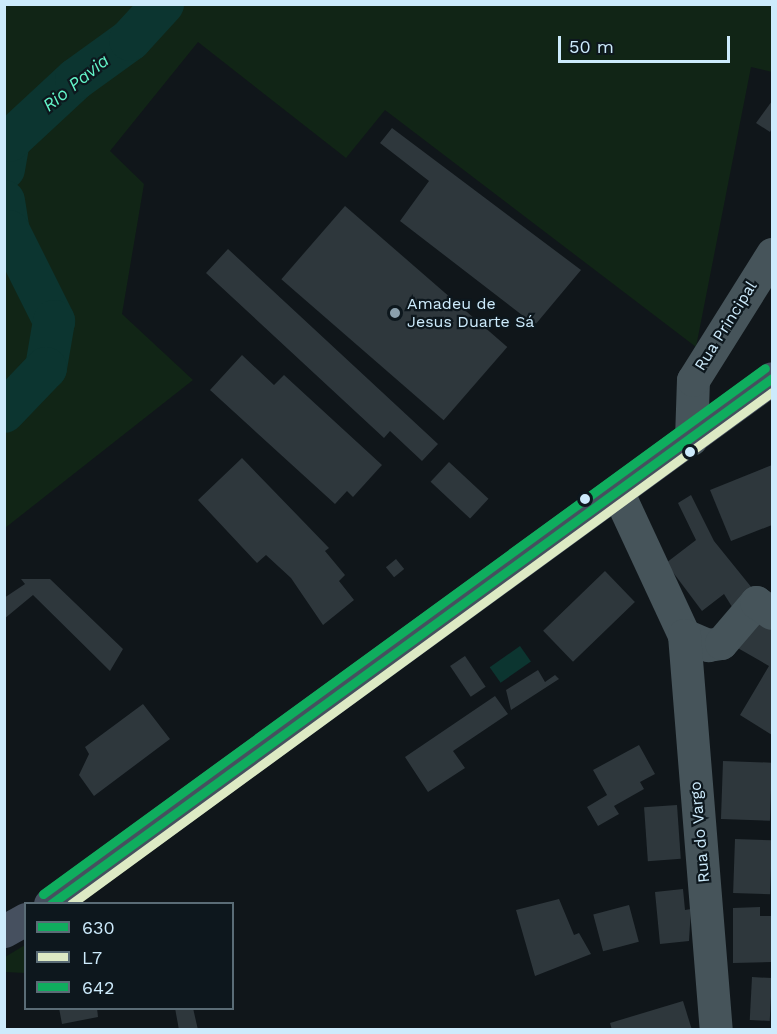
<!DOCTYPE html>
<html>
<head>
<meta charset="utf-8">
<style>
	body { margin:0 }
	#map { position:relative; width:777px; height:1034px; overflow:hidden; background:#10161a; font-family:"Work Sans",sans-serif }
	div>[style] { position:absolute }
	.green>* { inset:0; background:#112516 }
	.water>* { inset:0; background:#0c3530; transform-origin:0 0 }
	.river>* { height:42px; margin:-21px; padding:0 21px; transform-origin:21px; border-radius:21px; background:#0c3530 }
	.building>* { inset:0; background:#2e373c; transform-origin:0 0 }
	.minor>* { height:33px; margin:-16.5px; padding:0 16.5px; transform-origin:16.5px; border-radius:16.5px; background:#46545a }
	.major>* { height:33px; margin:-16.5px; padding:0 16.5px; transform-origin:16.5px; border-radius:16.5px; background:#46505f }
	.bus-1>* { height:9px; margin:-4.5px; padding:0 4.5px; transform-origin:4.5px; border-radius:4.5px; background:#0fad5e }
	.bus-2>* { height:9px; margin:-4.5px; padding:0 4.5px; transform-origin:4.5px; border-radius:4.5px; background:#ddeac4 }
	.bus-3>* { height:9px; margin:-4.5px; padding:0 4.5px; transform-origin:4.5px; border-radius:4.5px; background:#0fad5e }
	.dots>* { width:16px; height:16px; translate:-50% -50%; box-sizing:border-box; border:3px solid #0d171d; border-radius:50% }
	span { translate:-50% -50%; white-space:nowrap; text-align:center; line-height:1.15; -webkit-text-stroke:4.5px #0d171d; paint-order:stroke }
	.poi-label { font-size:16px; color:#cdebfc }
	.left { translate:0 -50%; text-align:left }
	.street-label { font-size:16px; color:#cdebfc }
	.water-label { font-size:18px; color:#62f4c8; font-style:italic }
	.frame { position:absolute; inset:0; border:6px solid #cdebfc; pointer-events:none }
	.legend { position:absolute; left:24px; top:902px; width:210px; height:108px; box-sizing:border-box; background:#0d171d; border:2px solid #5a6c76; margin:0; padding:8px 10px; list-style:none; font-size:18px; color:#cdebfc }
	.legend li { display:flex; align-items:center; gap:12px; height:30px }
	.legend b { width:30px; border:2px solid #5a6c76 }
	.scale { position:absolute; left:558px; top:36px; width:172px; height:27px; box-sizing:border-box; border:3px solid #cdebfc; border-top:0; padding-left:8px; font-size:18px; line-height:21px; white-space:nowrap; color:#cdebfc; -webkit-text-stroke:4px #0d171d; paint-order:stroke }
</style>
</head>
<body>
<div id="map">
	<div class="green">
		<div style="clip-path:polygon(5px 5px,772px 5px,772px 72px,751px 67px,696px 347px,385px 110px,346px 158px,198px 42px,110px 151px,144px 184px,122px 314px,193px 380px,5px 528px)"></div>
		<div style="clip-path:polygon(25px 945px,25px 973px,5px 972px,5px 957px)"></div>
	</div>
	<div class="water">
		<div style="left:520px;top:646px;width:19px;height:37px;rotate:55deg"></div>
	</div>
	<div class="river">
		<div style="left:4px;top:169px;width:28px;rotate:-80deg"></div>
		<div style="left:9px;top:141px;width:91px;rotate:-42.8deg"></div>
		<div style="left:76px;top:79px;width:67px;rotate:-35.8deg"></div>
		<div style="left:130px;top:40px;width:49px;rotate:-47.5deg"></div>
		<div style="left:4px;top:201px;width:30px;rotate:81deg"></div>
		<div style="left:9px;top:231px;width:101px;rotate:63.4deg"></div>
		<div style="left:54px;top:321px;width:48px;rotate:99.7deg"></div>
		<div style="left:46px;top:368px;width:61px;rotate:133.7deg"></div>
	</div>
	<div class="building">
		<div style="clip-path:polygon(772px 101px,772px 128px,770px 132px,756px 123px)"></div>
		<div style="clip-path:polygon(392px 128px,581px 270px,535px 325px,400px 221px,429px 181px,380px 143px)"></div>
		<div style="left:345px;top:206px;width:215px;height:97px;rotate:41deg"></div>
		<div style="clip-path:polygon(228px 249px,438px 444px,422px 461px,390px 431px,384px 438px,206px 273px)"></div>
		<div style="clip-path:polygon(242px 355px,274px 385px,284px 375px,382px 465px,353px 497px,347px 491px,335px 504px,210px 390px)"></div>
		<div style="clip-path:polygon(242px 458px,329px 548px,325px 551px,345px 575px,339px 581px,354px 600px,323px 625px,291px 578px,266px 555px,257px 563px,198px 500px)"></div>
		<div style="left:449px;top:462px;width:54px;height:27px;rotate:43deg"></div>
		<div style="clip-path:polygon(772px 465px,772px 525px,731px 541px,710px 490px)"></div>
		<div style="clip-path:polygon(691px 495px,714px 541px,752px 588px,734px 610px,724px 594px,702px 611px,666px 563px,696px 540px,678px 503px)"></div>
		<div style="left:396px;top:559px;width:13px;height:13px;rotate:51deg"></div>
		<div style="left:605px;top:571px;width:43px;height:86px;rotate:46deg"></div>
		<div style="clip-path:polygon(21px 579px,50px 579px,123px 649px,110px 671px,33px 595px,4px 619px,4px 598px,25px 584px)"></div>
		<div style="clip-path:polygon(761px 616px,772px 623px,772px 735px,740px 715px,769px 666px,736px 647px)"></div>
		<div style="left:465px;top:656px;width:37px;height:18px;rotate:56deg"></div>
		<div style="clip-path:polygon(538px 670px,545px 682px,555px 675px,559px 679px,511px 710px,506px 690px)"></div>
		<div style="clip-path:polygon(495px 696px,508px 714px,453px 751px,465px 768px,428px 792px,405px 757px)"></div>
		<div style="clip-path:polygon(143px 704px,170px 739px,94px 796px,79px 775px,89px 754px,85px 747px)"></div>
		<div style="clip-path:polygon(639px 745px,655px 774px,640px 782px,644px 789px,614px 806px,619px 814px,598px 826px,587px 807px,607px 795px,593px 770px)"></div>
		<div style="left:723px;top:761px;width:49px;height:58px;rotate:2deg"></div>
		<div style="left:677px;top:805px;width:54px;height:33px;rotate:86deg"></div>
		<div style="left:735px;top:839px;width:37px;height:54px;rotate:2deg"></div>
		<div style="clip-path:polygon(683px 889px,685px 910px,691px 909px,689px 941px,660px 944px,655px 892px)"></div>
		<div style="clip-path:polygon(559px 899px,574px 935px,579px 933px,591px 954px,535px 976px,516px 910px)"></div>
		<div style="left:629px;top:905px;width:38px;height:37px;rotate:75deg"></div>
		<div style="clip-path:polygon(760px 907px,760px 916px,772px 916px,772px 962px,733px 963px,733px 908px)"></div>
		<div style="left:752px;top:977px;width:20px;height:43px;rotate:3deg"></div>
		<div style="clip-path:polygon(683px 1001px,692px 1030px,612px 1030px,610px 1023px)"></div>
		<div style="clip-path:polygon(59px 1008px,97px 1008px,98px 1017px,62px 1024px)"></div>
		<div style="clip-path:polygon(175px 1008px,193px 1008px,198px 1030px,179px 1030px)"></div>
	</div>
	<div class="minor">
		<div style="left:691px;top:439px;width:59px;rotate:-88.1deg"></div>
		<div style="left:693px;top:380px;width:149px;rotate:-57.9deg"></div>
		<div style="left:618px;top:493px;width:157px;rotate:65.1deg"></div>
		<div style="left:684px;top:635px;width:26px;rotate:23deg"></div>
		<div style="left:708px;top:645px;width:13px;rotate:-9deg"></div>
		<div style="left:721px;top:643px;width:54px;rotate:-49.5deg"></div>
		<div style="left:756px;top:602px;width:19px;rotate:35deg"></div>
		<div style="left:684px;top:635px;width:396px;rotate:85.4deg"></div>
	</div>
	<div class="major">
		<div style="left:50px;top:904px;width:893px;rotate:-36.07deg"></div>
		<div style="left:4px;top:931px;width:25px;rotate:-29deg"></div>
	</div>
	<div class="bus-1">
		<div style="left:51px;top:904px;width:892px;rotate:-36.11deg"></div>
	</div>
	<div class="bus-2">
		<div style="left:71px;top:904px;width:868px;rotate:-36.14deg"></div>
	</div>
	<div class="bus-3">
		<div style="left:43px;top:894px;width:893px;rotate:-36.07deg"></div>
	</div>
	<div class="dots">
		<div style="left:395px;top:313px;background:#8ba0ad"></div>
		<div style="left:690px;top:452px;background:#cdebfc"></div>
		<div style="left:585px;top:499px;background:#cdebfc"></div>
	</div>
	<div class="poi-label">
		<span class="left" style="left:407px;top:313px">Amadeu de<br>Jesus Duarte Sá</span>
	</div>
	<div class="street-label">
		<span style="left:726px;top:326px;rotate:-58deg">Rua Principal</span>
		<span style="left:700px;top:832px;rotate:-95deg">Rua do Vargo</span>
	</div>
	<div class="water-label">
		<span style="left:76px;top:83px;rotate:-39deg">Rio Pavia</span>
	</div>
	<div class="frame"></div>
	<ul class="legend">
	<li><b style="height:8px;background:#0fad5e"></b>630</li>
	<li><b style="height:8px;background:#ddeac4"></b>L7</li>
	<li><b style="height:8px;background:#0fad5e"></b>642</li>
	</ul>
	<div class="scale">50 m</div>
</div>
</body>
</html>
